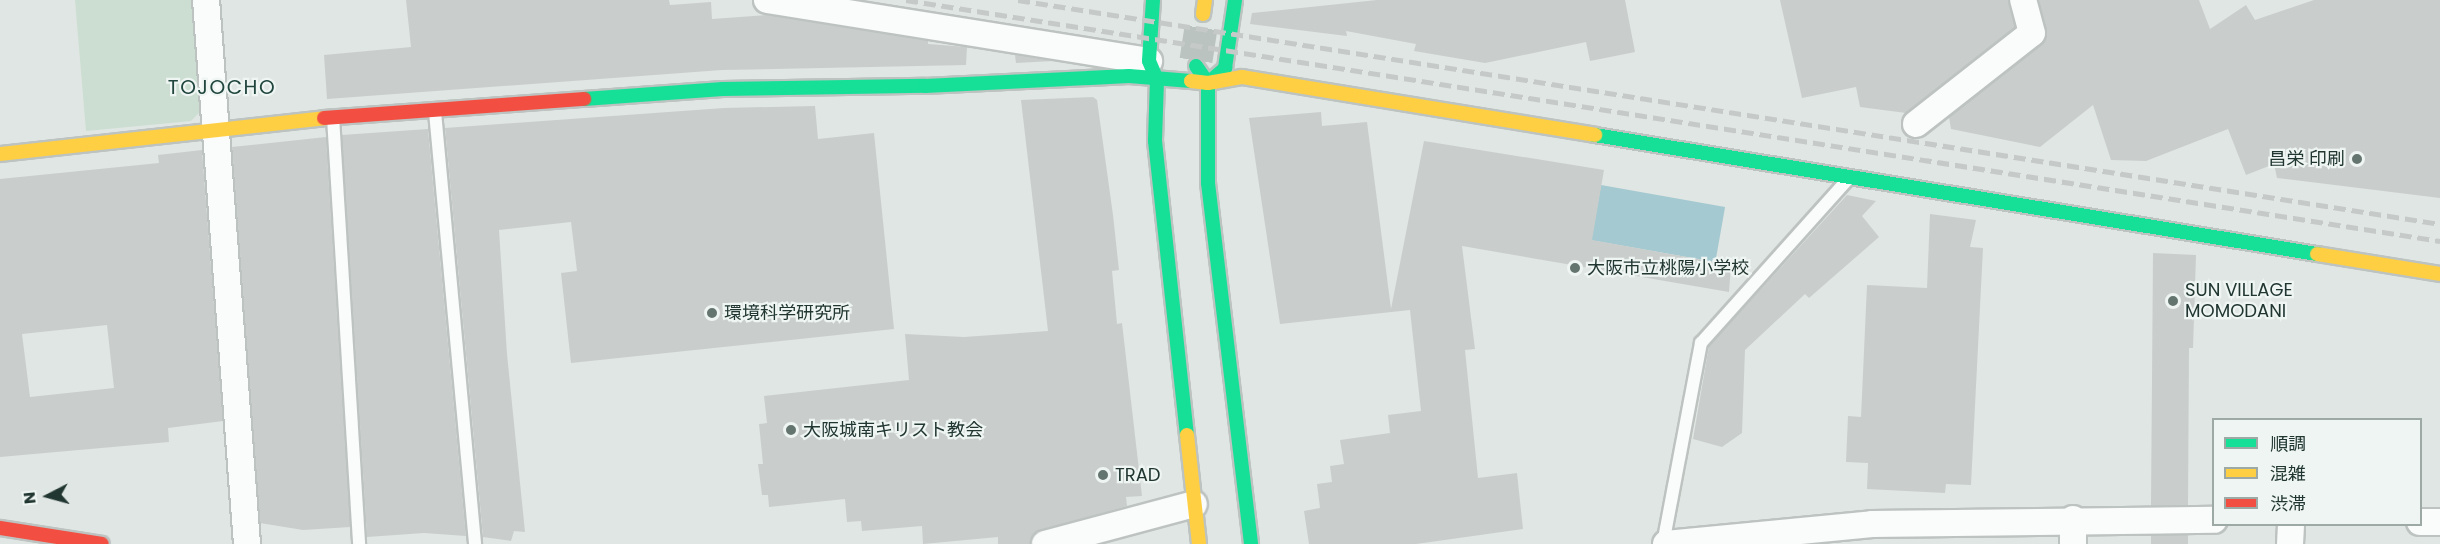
<!DOCTYPE html>
<html>
<head>
<meta charset="utf-8">
<style>
	body { margin:0 }
	#map { position:relative; width:2440px; height:544px; overflow:hidden; background:#e0e6e3; font-family:Poppins,"Noto Sans JP",sans-serif }
	div>[style] { position:absolute }
	.green>* { inset:0; background:#cbded1 }
	.water>* { inset:0; background:#a4c9d1; transform-origin:0 0 }
	.building>* { inset:0; background:#c9cecc; transform-origin:0 0 }
	.secondary-tunnel>* { height:33px; margin-top:-16.5px; transform-origin:0; background:repeating-linear-gradient(90deg,#bac3bf 0 33px,transparent 0 49px) }
	.roads { filter:drop-shadow(2px 0 #bdc3c0) drop-shadow(-2px 0 #bdc3c0) drop-shadow(0 2px #bdc3c0) drop-shadow(0 -2px #bdc3c0) }
	.lane>* { height:12px; margin:-6px; padding:0 6px; transform-origin:6px; border-radius:6px; background:#fafbfb }
	.street>* { height:26px; margin:-13px; padding:0 13px; transform-origin:13px; border-radius:13px; background:#fafbfb }
	.fast>* { height:14px; margin:-7px; padding:0 7px; transform-origin:7px; border-radius:7px; background:#16e098 }
	.slow>* { height:14px; margin:-7px; padding:0 7px; transform-origin:7px; border-radius:7px; background:#ffcf43 }
	.jam>* { height:14px; margin:-7px; padding:0 7px; transform-origin:7px; border-radius:7px; background:#f24e42 }
	.rail>* { height:4.5px; margin-top:-2.25px; transform-origin:0; background:repeating-linear-gradient(90deg,#c5c9c8 0 12px,transparent 0 18px) }
	.dots>* { width:16px; height:16px; translate:-50% -50%; box-sizing:border-box; border:3px solid #eef5f2; border-radius:50% }
	span { translate:-50% -50%; white-space:nowrap; text-align:center; line-height:1.15; -webkit-text-stroke:4.5px #eef5f2; paint-order:stroke }
	.poi-label { font-size:18px; color:#213631 }
	.right { translate:-100% -50%; text-align:right }
	.left { translate:0 -50%; text-align:left }
	.neighbourhood-label { font-size:20px; color:#20463e; letter-spacing:1.5px }
	.legend { position:absolute; left:2212px; top:418px; width:210px; height:108px; box-sizing:border-box; background:#eef5f2; border:2px solid #9ca9a5; margin:0; padding:8px 10px; list-style:none; font-size:18px; color:#213631 }
	.legend li { display:flex; align-items:center; gap:12px; height:30px }
	.legend b { width:30px; border:2px solid #9ca9a5 }
	.north { position:absolute; left:18px; top:466px; width:60px; height:60px; -webkit-text-stroke:4px #eef5f2; paint-order:stroke; rotate:264deg; font-size:16px; font-weight:700; line-height:24px; text-align:center; color:#213631 }
	.north::after { content:''; display:block; margin:auto; width:21px; height:27px; background:#213631; clip-path:polygon(50% 0,100% 100%,50% 72%,0 100%) }
</style>
</head>
<body>
<div id="map">
	<div class="green">
		<div style="clip-path:polygon(75px 0,192px 0,202px 110px,191px 121px,86px 131px)"></div>
	</div>
	<div class="water">
		<div style="left:1601px;top:185px;width:126px;height:56px;rotate:10deg"></div>
	</div>
	<div class="building">
		<div style="clip-path:polygon(406px 0,669px 0,670px 5px,711px 2px,712px 19px,767px 15px,928px 41px,928px 44px,967px 47px,966px 65px,722px 70px,327px 99px,324px 55px,411px 47px)"></div>
		<div style="clip-path:polygon(1377px 0,1625px 0,1635px 52px,1590px 61px,1586px 42px,1485px 63px,1414px 51px,1416px 44px,1346px 31px,1347px 36px,1250px 24px,1252px 13px)"></div>
		<div style="clip-path:polygon(1780px 0,2008px 0,2015px 27px,1906px 113px,1860px 107px,1856px 87px,1802px 98px)"></div>
		<div style="clip-path:polygon(2039px 0,2199px 0,2210px 29px,2246px 5px,2255px 20px,2314px 0,2440px 0,2440px 198px,2277px 178px,2274px 164px,2246px 175px,2228px 129px,2146px 161px,2111px 160px,2093px 105px,2040px 147px,1951px 129px,1949px 117px,2046px 38px)"></div>
		<div style="clip-path:polygon(1015px 55px,1053px 61px,1016px 63px)"></div>
		<div style="clip-path:polygon(1093px 97px,1097px 100px,1113px 215px,1119px 270px,1112px 271px,1117px 324px,1122px 323px,1142px 496px,1126px 497px,1127px 506px,1041px 530px,1030px 544px,998px 544px,998px 537px,923px 544px,922px 526px,862px 531px,861px 521px,847px 522px,845px 499px,769px 507px,768px 495px,762px 495px,758px 464px,763px 464px,759px 424px,767px 423px,764px 396px,909px 380px,905px 334px,964px 337px,1048px 331px,1021px 100px)"></div>
		<div style="clip-path:polygon(815px 106px,818px 139px,874px 133px,894px 329px,571px 363px,561px 273px,577px 271px,571px 222px,499px 230px,507px 354px,525px 532px,514px 531px,511px 541px,483px 537px,445px 128px,724px 108px)"></div>
		<div style="clip-path:polygon(1321px 112px,1322px 126px,1367px 122px,1391px 309px,1424px 141px,1604px 170px,1592px 240px,1731px 265px,1729px 292px,1462px 246px,1475px 349px,1465px 350px,1478px 478px,1517px 473px,1523px 529px,1416px 544px,1309px 544px,1304px 511px,1320px 508px,1317px 484px,1332px 482px,1330px 466px,1344px 464px,1340px 440px,1390px 433px,1388px 415px,1421px 411px,1410px 310px,1280px 324px,1249px 118px)"></div>
		<div style="clip-path:polygon(428px 129px,466px 536px,424px 533px,367px 537px,342px 135px)"></div>
		<div style="clip-path:polygon(326px 137px,350px 527px,303px 530px,260px 523px,232px 147px)"></div>
		<div style="clip-path:polygon(evenodd,202px 150px,223px 421px,168px 428px,169px 442px,0 457px,0 179px,159px 163px,158px 155px,202px 150px,107px 325px,114px 388px,30px 397px,22px 334px,107px 325px)"></div>
		<div style="clip-path:polygon(1847px 195px,1876px 201px,1862px 216px,1879px 237px,1809px 298px,1805px 294px,1745px 350px,1742px 433px,1722px 447px,1693px 439px,1709px 346px)"></div>
		<div style="clip-path:polygon(1930px 214px,1976px 220px,1970px 247px,1983px 248px,1971px 485px,1946px 484px,1945px 493px,1867px 489px,1868px 463px,1846px 462px,1848px 416px,1861px 417px,1867px 285px,1927px 288px)"></div>
		<div style="clip-path:polygon(2153px 253px,2196px 255px,2193px 348px,2189px 348px,2188px 505px,2151px 506px)"></div>
		<div style="left:2188px;top:535px;width:9px;height:37px;rotate:90deg"></div>
	</div>
	<div class="secondary-tunnel">
		<div style="left:1196px;top:60px;width:47px;rotate:-81.3deg"></div>
	</div>
	<div class="roads">
		<div class="lane">
			<div style="left:435px;top:112px;width:434px;rotate:84.7deg"></div>
			<div style="left:333px;top:117px;width:428px;rotate:86.5deg"></div>
			<div style="left:1663px;top:544px;width:205px;rotate:-79.3deg"></div>
			<div style="left:1701px;top:343px;width:219px;rotate:-48.1deg"></div>
		</div>
		<div class="street">
			<div style="left:206px;top:0;width:546px;rotate:85.69deg"></div>
			<div style="left:767px;top:0;width:387px;rotate:9.1deg"></div>
			<div style="left:1916px;top:124px;width:147px;rotate:-38.1deg"></div>
			<div style="left:2032px;top:33px;width:34px;rotate:-105deg"></div>
			<div style="left:2073px;top:519px;width:25px;rotate:90deg"></div>
			<div style="left:2420px;top:522px;width:20px"></div>
			<div style="left:1045px;top:544px;width:154px;rotate:-15deg"></div>
			<div style="left:1666px;top:544px;width:207px;rotate:-5.5deg"></div>
			<div style="left:1872px;top:524px;width:342px;rotate:-0.7deg"></div>
			<div style="left:2290px;top:544px;width:20px;rotate:-87deg"></div>
		</div>
		<div class="fast">
			<div style="left:1153px;top:0;width:61px;rotate:93.8deg"></div>
			<div style="left:1149px;top:61px;width:21px;rotate:67deg"></div>
			<div style="left:1157px;top:80px;width:61px;rotate:91.9deg"></div>
			<div style="left:1155px;top:141px;width:296px;rotate:83.8deg"></div>
			<div style="left:1196px;top:66px;width:21px;rotate:55deg"></div>
			<div style="left:1208px;top:83px;width:100px;rotate:90deg"></div>
			<div style="left:1208px;top:183px;width:364px;rotate:83.2deg"></div>
			<div style="left:1208px;top:83px;width:23px;rotate:-41deg"></div>
			<div style="left:1225px;top:68px;width:69px;rotate:-81.6deg"></div>
			<div style="left:584px;top:99px;width:139px;rotate:-4.1deg"></div>
			<div style="left:723px;top:89px;width:202px;rotate:-0.9deg"></div>
			<div style="left:925px;top:86px;width:204px;rotate:-2.8deg"></div>
			<div style="left:1129px;top:76px;width:62px;rotate:4.6deg"></div>
			<div style="left:1595px;top:135px;width:732px;rotate:9.36deg"></div>
		</div>
		<div class="slow">
			<div style="left:1203px;top:14px;width:14px;rotate:-82deg"></div>
			<div style="left:1191px;top:81px;width:17px;rotate:7deg"></div>
			<div style="left:1208px;top:83px;width:35px;rotate:-10deg"></div>
			<div style="left:1242px;top:77px;width:358px;rotate:9.3deg"></div>
			<div style="left:0;top:154px;width:326px;rotate:-6.3deg"></div>
			<div style="left:2317px;top:254px;width:125px;rotate:9.2deg"></div>
			<div style="left:1187px;top:435px;width:110px;rotate:83.7deg"></div>
		</div>
		<div class="jam">
			<div style="left:324px;top:118px;width:261px;rotate:-4.2deg"></div>
			<div style="left:0;top:528px;width:103px;rotate:8.9deg"></div>
		</div>
	</div>
	<div class="rail">
		<div style="left:906px;top:0;width:1553px;rotate:8.93deg"></div>
		<div style="left:1018px;top:0;width:1440px;rotate:8.95deg"></div>
	</div>
	<div class="dots">
		<div style="left:2357px;top:159px;background:#64746f"></div>
		<div style="left:1575px;top:268px;background:#64746f"></div>
		<div style="left:2173px;top:301px;background:#64746f"></div>
		<div style="left:712px;top:313px;background:#64746f"></div>
		<div style="left:791px;top:430px;background:#64746f"></div>
		<div style="left:1103px;top:475px;background:#64746f"></div>
	</div>
	<div class="poi-label">
		<span class="right" style="left:2345px;top:159px">昌栄 印刷</span>
		<span class="left" style="left:1587px;top:268px">大阪市立桃陽小学校</span>
		<span class="left" style="left:2185px;top:301px">SUN VILLAGE<br>MOMODANI</span>
		<span class="left" style="left:724px;top:313px">環境科学研究所</span>
		<span class="left" style="left:803px;top:430px">大阪城南キリスト教会</span>
		<span class="left" style="left:1115px;top:475px">TRAD</span>
	</div>
	<div class="neighbourhood-label">
		<span style="left:222px;top:87px">TOJOCHO</span>
	</div>
	<ul class="legend">
	<li><b style="height:8px;background:#16e098"></b>順調</li>
	<li><b style="height:8px;background:#ffcf43"></b>混雑</li>
	<li><b style="height:8px;background:#f24e42"></b>渋滞</li>
	</ul>
	<div class="north">N</div>
</div>
</body>
</html>
